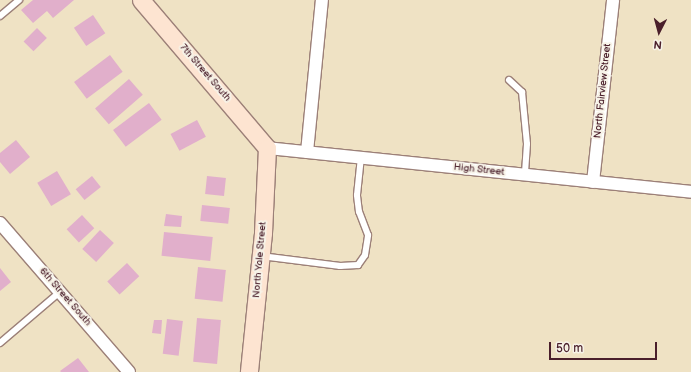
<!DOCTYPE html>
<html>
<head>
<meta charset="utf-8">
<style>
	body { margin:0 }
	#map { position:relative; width:691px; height:372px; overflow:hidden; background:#efe2c4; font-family:"Balsamiq Sans",sans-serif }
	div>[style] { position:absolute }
	.building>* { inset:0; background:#e1afcb; transform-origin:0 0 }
	.roads { filter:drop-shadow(1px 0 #9c8078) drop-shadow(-1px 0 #9c8078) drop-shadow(0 1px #9c8078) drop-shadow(0 -1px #9c8078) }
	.lane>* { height:6px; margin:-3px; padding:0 3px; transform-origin:3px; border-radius:3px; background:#fff }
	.street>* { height:12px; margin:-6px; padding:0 6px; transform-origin:6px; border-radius:6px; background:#fff }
	.secondary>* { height:17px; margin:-8.5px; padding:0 8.5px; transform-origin:8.5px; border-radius:8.5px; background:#fde4d1 }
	span { translate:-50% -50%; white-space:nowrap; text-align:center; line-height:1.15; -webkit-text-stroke:4px #f7f3e8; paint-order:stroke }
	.street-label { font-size:10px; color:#4a1f2b }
	.north { position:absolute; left:639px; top:12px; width:40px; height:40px; -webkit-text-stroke:3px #f7f3e8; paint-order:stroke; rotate:186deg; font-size:11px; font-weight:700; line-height:16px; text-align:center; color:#4a1f2b }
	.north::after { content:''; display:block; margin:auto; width:14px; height:18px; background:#4a1f2b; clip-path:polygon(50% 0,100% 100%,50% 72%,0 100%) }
	.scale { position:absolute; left:549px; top:342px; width:108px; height:18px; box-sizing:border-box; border:2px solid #4a1f2b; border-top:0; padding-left:5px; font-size:12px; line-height:14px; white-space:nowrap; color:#4a1f2b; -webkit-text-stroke:3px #f7f3e8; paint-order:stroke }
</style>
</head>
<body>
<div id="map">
	<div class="building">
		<div style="clip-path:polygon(33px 0,74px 0,53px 18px,47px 11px,33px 23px,21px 10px)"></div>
		<div style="left:93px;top:15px;width:22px;height:23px;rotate:56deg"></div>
		<div style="left:37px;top:28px;width:14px;height:19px;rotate:45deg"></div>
		<div style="left:110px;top:55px;width:21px;height:45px;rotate:53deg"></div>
		<div style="left:129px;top:79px;width:21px;height:45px;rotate:49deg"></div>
		<div style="left:149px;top:103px;width:21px;height:45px;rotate:53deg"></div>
		<div style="left:197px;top:120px;width:19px;height:30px;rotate:62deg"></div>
		<div style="clip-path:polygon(16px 140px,30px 157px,10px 174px,0 162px,0 153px)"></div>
		<div style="left:57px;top:171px;width:27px;height:23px;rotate:59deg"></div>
		<div style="left:92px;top:176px;width:14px;height:21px;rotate:51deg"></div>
		<div style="left:207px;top:176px;width:19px;height:18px;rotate:6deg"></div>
		<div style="left:202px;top:205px;width:28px;height:16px;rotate:6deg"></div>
		<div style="clip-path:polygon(166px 214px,182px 216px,181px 227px,164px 226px)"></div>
		<div style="left:82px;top:215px;width:18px;height:21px;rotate:47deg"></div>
		<div style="left:100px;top:230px;width:19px;height:26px;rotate:43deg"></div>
		<div style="left:164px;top:232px;width:49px;height:24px;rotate:6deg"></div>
		<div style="left:127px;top:263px;width:18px;height:27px;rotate:47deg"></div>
		<div style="left:198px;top:267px;width:28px;height:32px;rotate:6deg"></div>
		<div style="clip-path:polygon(0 268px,11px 282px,0 291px)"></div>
		<div style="left:197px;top:318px;width:24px;height:44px;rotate:5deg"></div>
		<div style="left:167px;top:319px;width:16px;height:35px;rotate:7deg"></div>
		<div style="clip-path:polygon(154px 320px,162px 320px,161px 334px,152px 333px)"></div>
		<div style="clip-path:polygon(78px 358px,89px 372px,61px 372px,60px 371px)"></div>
	</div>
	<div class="roads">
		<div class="lane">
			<div style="left:0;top:16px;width:25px;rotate:-40deg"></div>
			<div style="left:509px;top:80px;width:18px;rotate:43deg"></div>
			<div style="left:522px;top:92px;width:52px;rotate:84.5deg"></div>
			<div style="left:527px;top:144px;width:31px;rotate:94deg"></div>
			<div style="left:261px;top:256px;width:80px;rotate:7.2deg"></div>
			<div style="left:340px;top:266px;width:18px;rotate:-3deg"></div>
			<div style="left:358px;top:265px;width:12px;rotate:-55deg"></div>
			<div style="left:365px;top:255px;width:20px;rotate:-81deg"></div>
			<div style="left:368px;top:235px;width:25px;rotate:-111deg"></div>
			<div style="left:359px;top:212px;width:17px;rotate:-97deg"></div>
			<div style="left:357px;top:195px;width:37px;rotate:-84deg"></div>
			<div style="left:0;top:343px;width:79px;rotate:-40.4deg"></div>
		</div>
		<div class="street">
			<div style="left:267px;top:148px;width:426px;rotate:5.9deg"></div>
			<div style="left:307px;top:152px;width:153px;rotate:-84.4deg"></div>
			<div style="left:593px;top:182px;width:183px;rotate:-83.7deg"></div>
			<div style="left:0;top:223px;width:197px;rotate:49.1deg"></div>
		</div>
		<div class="secondary">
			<div style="left:141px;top:0;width:194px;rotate:49.6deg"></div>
			<div style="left:267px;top:148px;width:85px;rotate:92.7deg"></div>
			<div style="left:263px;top:233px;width:140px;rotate:95.8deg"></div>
		</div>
	</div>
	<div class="street-label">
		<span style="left:205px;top:73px;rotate:49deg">7th Street South</span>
		<span style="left:603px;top:91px;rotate:-84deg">North Fairview Street</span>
		<span style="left:479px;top:170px;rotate:6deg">High Street</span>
		<span style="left:260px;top:260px;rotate:-85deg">North Yale Street</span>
		<span style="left:65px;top:297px;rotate:49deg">6th Street South</span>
	</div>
	<div class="north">N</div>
	<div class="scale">50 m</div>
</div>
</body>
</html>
